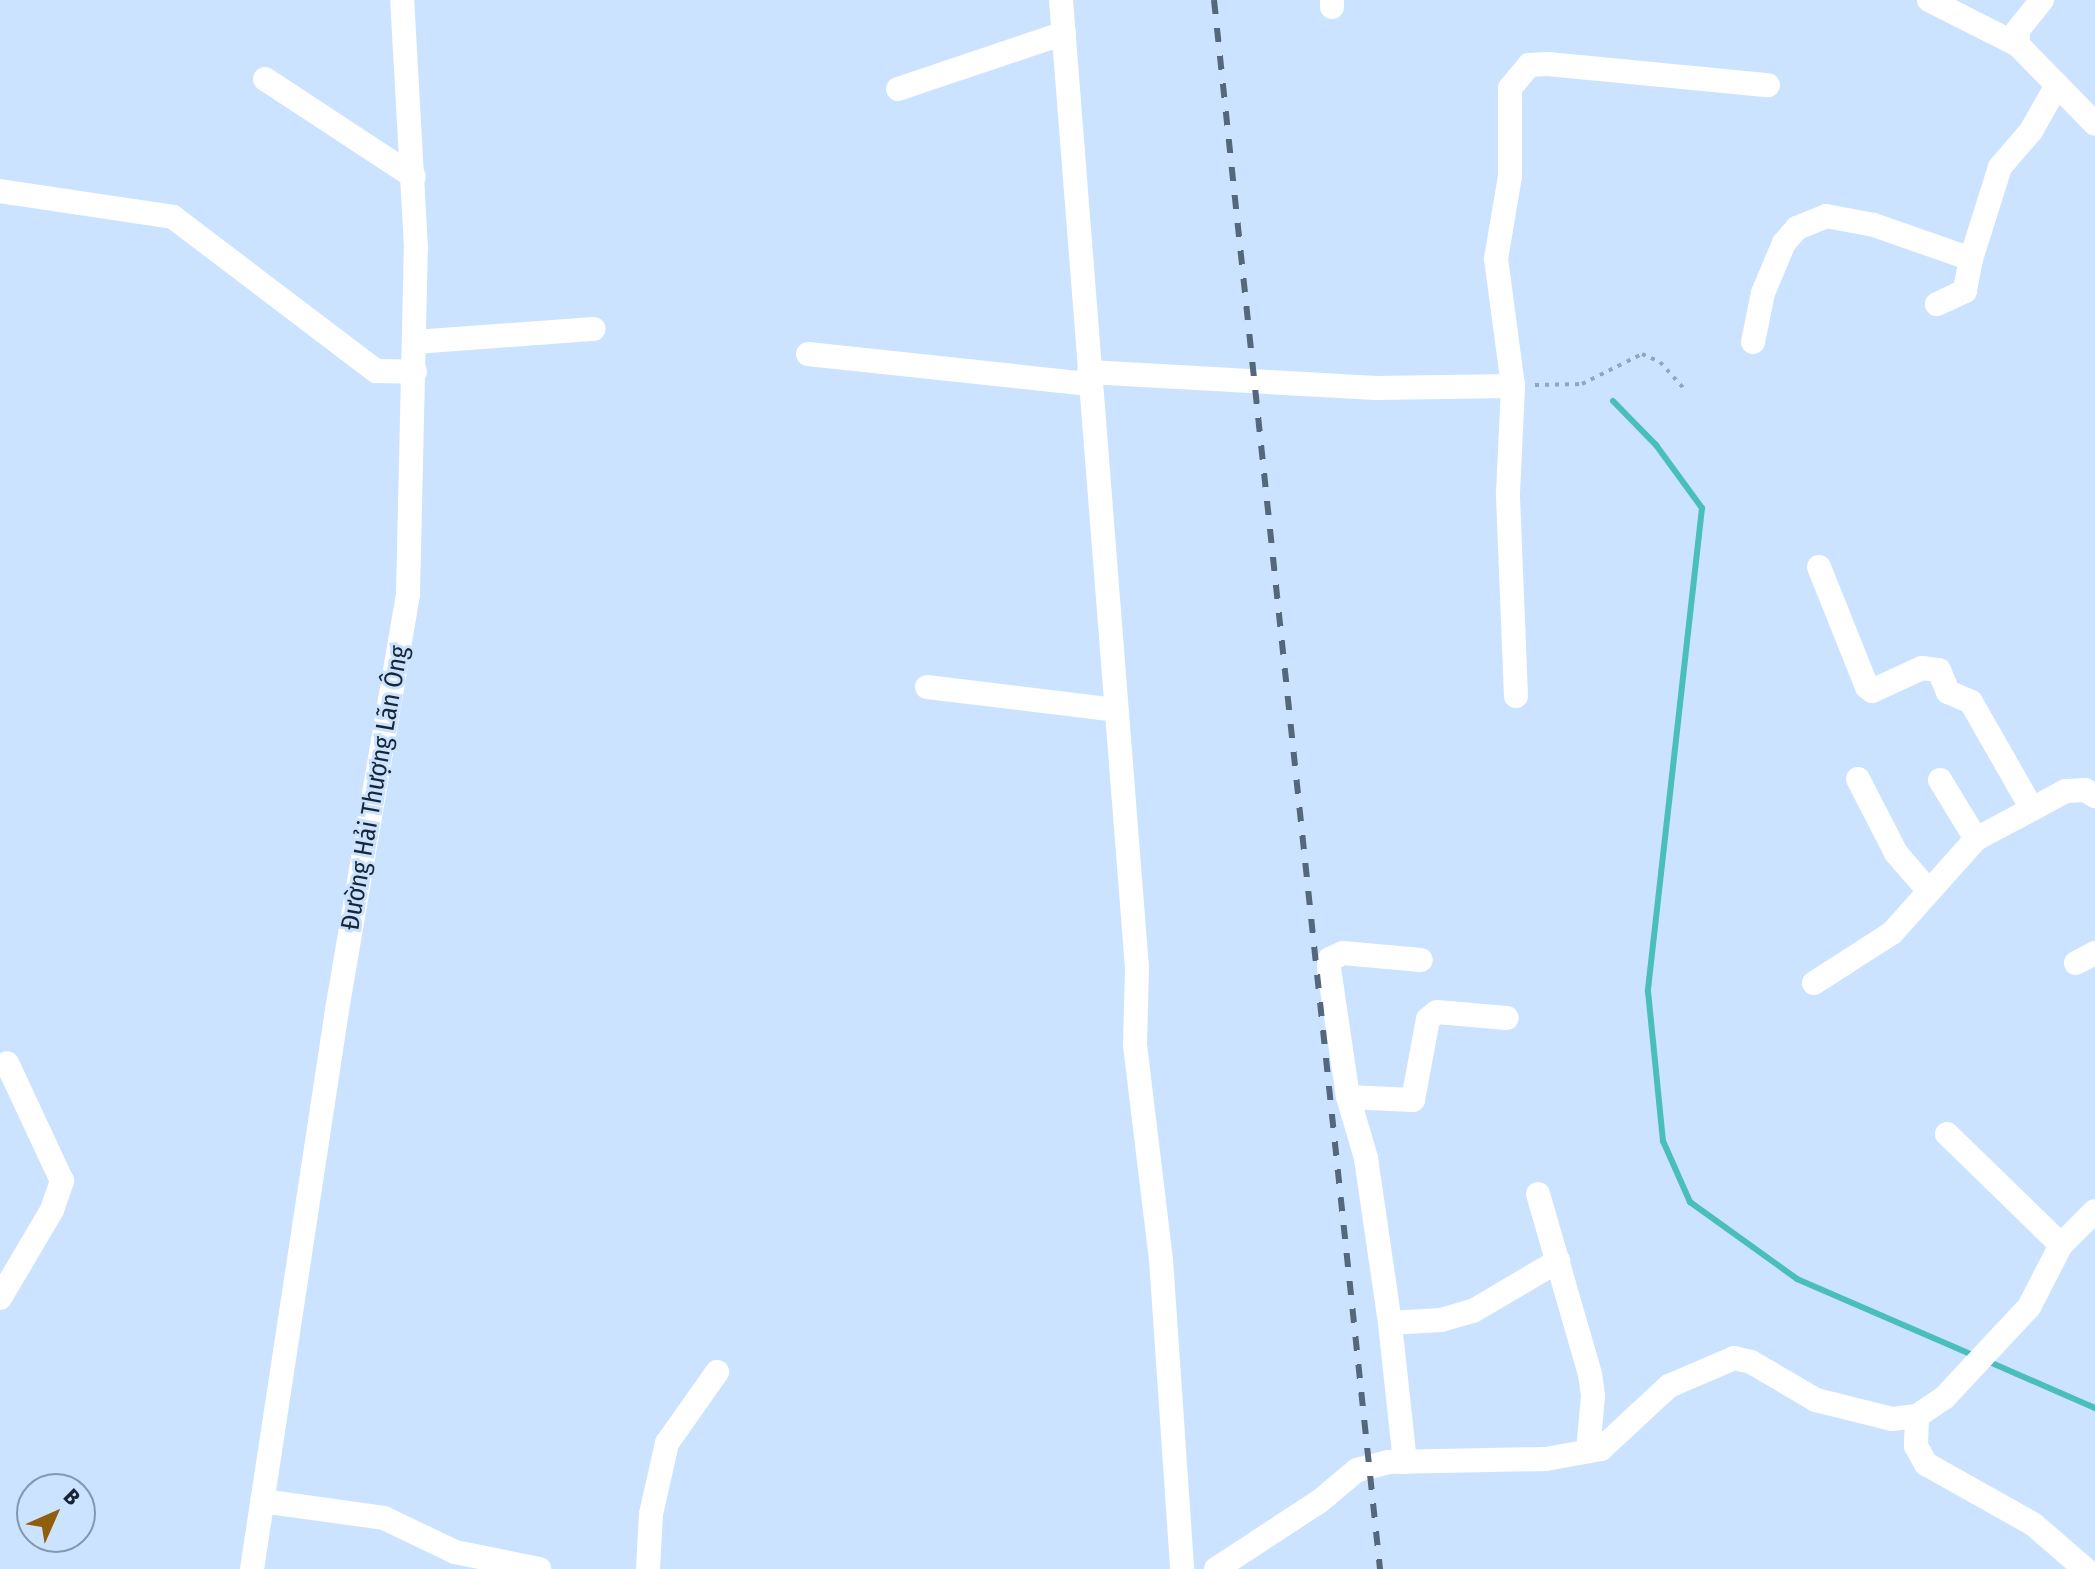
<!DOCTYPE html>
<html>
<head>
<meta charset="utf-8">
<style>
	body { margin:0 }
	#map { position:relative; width:2095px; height:1569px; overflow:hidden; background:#cce3ff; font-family:"Fira Sans Condensed",sans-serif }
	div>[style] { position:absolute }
	.stream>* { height:6px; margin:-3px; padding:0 3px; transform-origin:3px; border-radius:3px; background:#49bebb }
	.path>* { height:4px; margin-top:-2px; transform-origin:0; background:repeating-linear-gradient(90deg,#91a6be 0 4px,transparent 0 10px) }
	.minor>* { height:24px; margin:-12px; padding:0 12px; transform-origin:12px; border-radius:12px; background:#fff }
	.rail>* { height:6px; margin-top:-3px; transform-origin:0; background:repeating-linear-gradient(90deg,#55677b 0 14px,transparent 0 28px) }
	span { translate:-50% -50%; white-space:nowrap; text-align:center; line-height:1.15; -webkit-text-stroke:6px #cce3ff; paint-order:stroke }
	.street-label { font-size:26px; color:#172636 }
	.north { position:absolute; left:16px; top:1473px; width:80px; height:80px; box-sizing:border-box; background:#cce3ff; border:2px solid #8497af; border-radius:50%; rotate:45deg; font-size:22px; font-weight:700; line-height:32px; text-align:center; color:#172636 }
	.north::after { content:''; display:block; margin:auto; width:28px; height:36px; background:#905f0c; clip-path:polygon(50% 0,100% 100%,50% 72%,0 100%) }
</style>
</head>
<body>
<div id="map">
	<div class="stream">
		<div style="left:1613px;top:401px;width:62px;rotate:45.7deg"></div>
		<div style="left:1656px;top:445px;width:78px;rotate:53.9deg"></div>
		<div style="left:1702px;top:508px;width:486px;rotate:96.4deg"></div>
		<div style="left:1648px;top:991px;width:151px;rotate:84.3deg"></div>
		<div style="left:1663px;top:1141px;width:67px;rotate:66.1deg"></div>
		<div style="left:1690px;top:1202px;width:132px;rotate:35.7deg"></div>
		<div style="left:1797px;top:1279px;width:194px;rotate:23.4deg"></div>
		<div style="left:1985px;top:1360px;width:120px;rotate:23.6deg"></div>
	</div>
	<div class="path">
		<div style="left:1535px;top:385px;width:47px;rotate:-1.2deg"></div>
		<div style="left:1582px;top:384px;width:67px;rotate:-26.6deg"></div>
		<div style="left:1642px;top:354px;width:20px;rotate:24deg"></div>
		<div style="left:1660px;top:362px;width:39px;rotate:48deg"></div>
	</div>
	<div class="minor">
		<div style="left:1061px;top:0;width:971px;rotate:85.51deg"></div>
		<div style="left:1137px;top:968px;width:77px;rotate:91.5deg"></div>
		<div style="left:1135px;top:1045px;width:216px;rotate:83.1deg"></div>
		<div style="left:1161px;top:1259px;width:311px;rotate:86.1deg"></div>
		<div style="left:1929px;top:0;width:100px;rotate:26.8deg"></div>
		<div style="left:2042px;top:0;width:38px;rotate:129deg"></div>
		<div style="left:2018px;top:30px;width:15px;rotate:90deg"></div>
		<div style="left:2018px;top:45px;width:110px;rotate:45.7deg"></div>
		<div style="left:1332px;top:7px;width:7px;rotate:-90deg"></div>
		<div style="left:265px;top:79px;width:178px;rotate:33.3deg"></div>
		<div style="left:898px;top:89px;width:175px;rotate:-18.6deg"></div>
		<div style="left:0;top:191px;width:175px;rotate:8.5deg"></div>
		<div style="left:173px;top:217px;width:255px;rotate:37.2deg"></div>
		<div style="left:376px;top:371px;width:39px;rotate:1deg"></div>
		<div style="left:1971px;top:259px;width:96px;rotate:-72.5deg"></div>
		<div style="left:2000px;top:167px;width:48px;rotate:-49.3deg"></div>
		<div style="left:2031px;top:131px;width:53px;rotate:-60.5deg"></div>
		<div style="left:415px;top:342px;width:179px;rotate:-4.2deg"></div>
		<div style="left:1753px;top:342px;width:50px;rotate:-78.5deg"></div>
		<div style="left:1763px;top:293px;width:54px;rotate:-67.2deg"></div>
		<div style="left:1784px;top:243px;width:20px;rotate:-49deg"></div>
		<div style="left:1797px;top:228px;width:31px;rotate:-22deg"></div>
		<div style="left:1826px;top:216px;width:49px;rotate:10.6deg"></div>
		<div style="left:1874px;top:225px;width:103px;rotate:19.3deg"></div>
		<div style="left:1971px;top:259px;width:33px;rotate:101deg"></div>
		<div style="left:1965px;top:291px;width:31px;rotate:155deg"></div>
		<div style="left:808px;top:354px;width:283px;rotate:6.1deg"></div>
		<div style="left:1089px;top:372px;width:287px;rotate:3.2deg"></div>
		<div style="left:1376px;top:388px;width:137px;rotate:-0.8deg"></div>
		<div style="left:1819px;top:567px;width:129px;rotate:68.2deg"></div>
		<div style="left:1867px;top:687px;width:6px;rotate:39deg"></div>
		<div style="left:1872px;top:691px;width:55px;rotate:-24.7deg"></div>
		<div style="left:1922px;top:668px;width:17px;rotate:7deg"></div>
		<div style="left:1939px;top:670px;width:24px;rotate:68deg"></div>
		<div style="left:1948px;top:692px;width:25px;rotate:23deg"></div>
		<div style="left:1971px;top:702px;width:121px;rotate:60.3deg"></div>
		<div style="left:927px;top:687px;width:190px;rotate:6.9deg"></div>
		<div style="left:1516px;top:696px;width:203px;rotate:-92.3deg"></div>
		<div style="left:1508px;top:493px;width:107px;rotate:-87.3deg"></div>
		<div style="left:1513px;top:386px;width:128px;rotate:-97.6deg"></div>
		<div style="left:1496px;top:259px;width:84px;rotate:-80.4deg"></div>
		<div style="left:1510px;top:176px;width:88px;rotate:-90deg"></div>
		<div style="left:1510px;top:88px;width:30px;rotate:-50deg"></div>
		<div style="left:1529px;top:65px;width:19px;rotate:-3deg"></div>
		<div style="left:1548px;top:64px;width:221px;rotate:5.5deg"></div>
		<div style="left:1858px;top:779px;width:83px;rotate:62.8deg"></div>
		<div style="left:1896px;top:853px;width:49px;rotate:49.1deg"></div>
		<div style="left:1940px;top:780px;width:69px;rotate:58.6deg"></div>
		<div style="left:2076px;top:963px;width:21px;rotate:-28deg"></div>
		<div style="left:1814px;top:983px;width:93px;rotate:-32.7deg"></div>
		<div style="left:1892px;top:933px;width:126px;rotate:-48.2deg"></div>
		<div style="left:1976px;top:839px;width:102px;rotate:-28.1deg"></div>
		<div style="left:2066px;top:791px;width:19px;rotate:-3deg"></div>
		<div style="left:2085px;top:790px;width:12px;rotate:31deg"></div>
		<div style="left:1348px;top:1097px;width:65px;rotate:2.6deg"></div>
		<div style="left:1413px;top:1100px;width:82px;rotate:-79.5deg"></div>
		<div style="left:1428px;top:1019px;width:11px;rotate:-38deg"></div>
		<div style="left:1437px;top:1012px;width:70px;rotate:4.9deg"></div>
		<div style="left:1947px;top:1134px;width:159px;rotate:44.2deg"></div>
		<div style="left:1538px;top:1194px;width:187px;rotate:73.9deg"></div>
		<div style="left:1590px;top:1374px;width:22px;rotate:82deg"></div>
		<div style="left:1593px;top:1396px;width:55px;rotate:95.2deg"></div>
		<div style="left:0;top:1298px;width:102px;rotate:-59.4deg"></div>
		<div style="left:52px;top:1210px;width:31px;rotate:-71deg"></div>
		<div style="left:62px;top:1181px;width:130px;rotate:-115deg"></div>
		<div style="left:1390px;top:1323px;width:167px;rotate:-98.3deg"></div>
		<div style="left:1366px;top:1158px;width:64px;rotate:-106.4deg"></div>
		<div style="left:1348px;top:1097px;width:130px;rotate:-98.4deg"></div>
		<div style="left:1329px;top:968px;width:9px;rotate:-84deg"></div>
		<div style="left:1330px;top:959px;width:14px;rotate:-25deg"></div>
		<div style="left:1343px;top:953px;width:78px;rotate:5.1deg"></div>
		<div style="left:1917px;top:1416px;width:30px;rotate:92deg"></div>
		<div style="left:1916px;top:1446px;width:21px;rotate:61deg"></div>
		<div style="left:1926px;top:1464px;width:123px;rotate:29.3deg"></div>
		<div style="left:2033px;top:1524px;width:69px;rotate:40.9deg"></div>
		<div style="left:1405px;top:1462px;width:140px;rotate:-96.2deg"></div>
		<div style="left:1390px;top:1323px;width:51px;rotate:-3.4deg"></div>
		<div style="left:1441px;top:1320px;width:33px;rotate:-16deg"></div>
		<div style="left:1473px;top:1311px;width:99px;rotate:-30.5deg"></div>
		<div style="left:262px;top:1501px;width:123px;rotate:7.9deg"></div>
		<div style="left:384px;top:1518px;width:79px;rotate:25.6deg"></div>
		<div style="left:455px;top:1552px;width:86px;rotate:11.4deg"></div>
		<div style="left:252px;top:1569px;width:565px;rotate:-81.35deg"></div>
		<div style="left:337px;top:1010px;width:422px;rotate:-80.3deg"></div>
		<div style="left:408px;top:594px;width:346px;rotate:-88.7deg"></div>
		<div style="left:416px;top:248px;width:248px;rotate:-93.2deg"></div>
		<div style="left:648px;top:1569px;width:55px;rotate:-86.9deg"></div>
		<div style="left:651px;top:1514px;width:73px;rotate:-77.3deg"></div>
		<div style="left:667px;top:1443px;width:87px;rotate:-54.8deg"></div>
		<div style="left:1216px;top:1569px;width:124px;rotate:-33.2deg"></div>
		<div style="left:1320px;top:1501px;width:48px;rotate:-40deg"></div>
		<div style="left:1357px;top:1470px;width:32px;rotate:-14deg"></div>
		<div style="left:1388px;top:1462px;width:158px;rotate:-1.1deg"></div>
		<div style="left:1546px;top:1459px;width:56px;rotate:-10.3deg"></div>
		<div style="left:1601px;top:1449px;width:93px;rotate:-42.8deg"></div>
		<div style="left:1669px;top:1386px;width:71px;rotate:-23.3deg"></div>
		<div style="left:1734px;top:1358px;width:17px;rotate:13deg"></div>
		<div style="left:1751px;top:1362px;width:75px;rotate:30.3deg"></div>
		<div style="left:1816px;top:1400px;width:78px;rotate:14deg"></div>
		<div style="left:1892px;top:1419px;width:25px;rotate:-7deg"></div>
		<div style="left:1917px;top:1416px;width:32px;rotate:-34deg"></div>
		<div style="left:1944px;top:1398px;width:125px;rotate:-47deg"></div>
		<div style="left:2029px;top:1307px;width:70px;rotate:-62.7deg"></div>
		<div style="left:2061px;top:1245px;width:48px;rotate:-45deg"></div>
	</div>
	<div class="rail">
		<div style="left:1214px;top:0;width:1578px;rotate:83.96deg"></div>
	</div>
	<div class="street-label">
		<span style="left:375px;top:788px;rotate:-80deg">Đường Hải Thượng Lãn Ông</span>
	</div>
	<div class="north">B</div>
</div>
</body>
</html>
